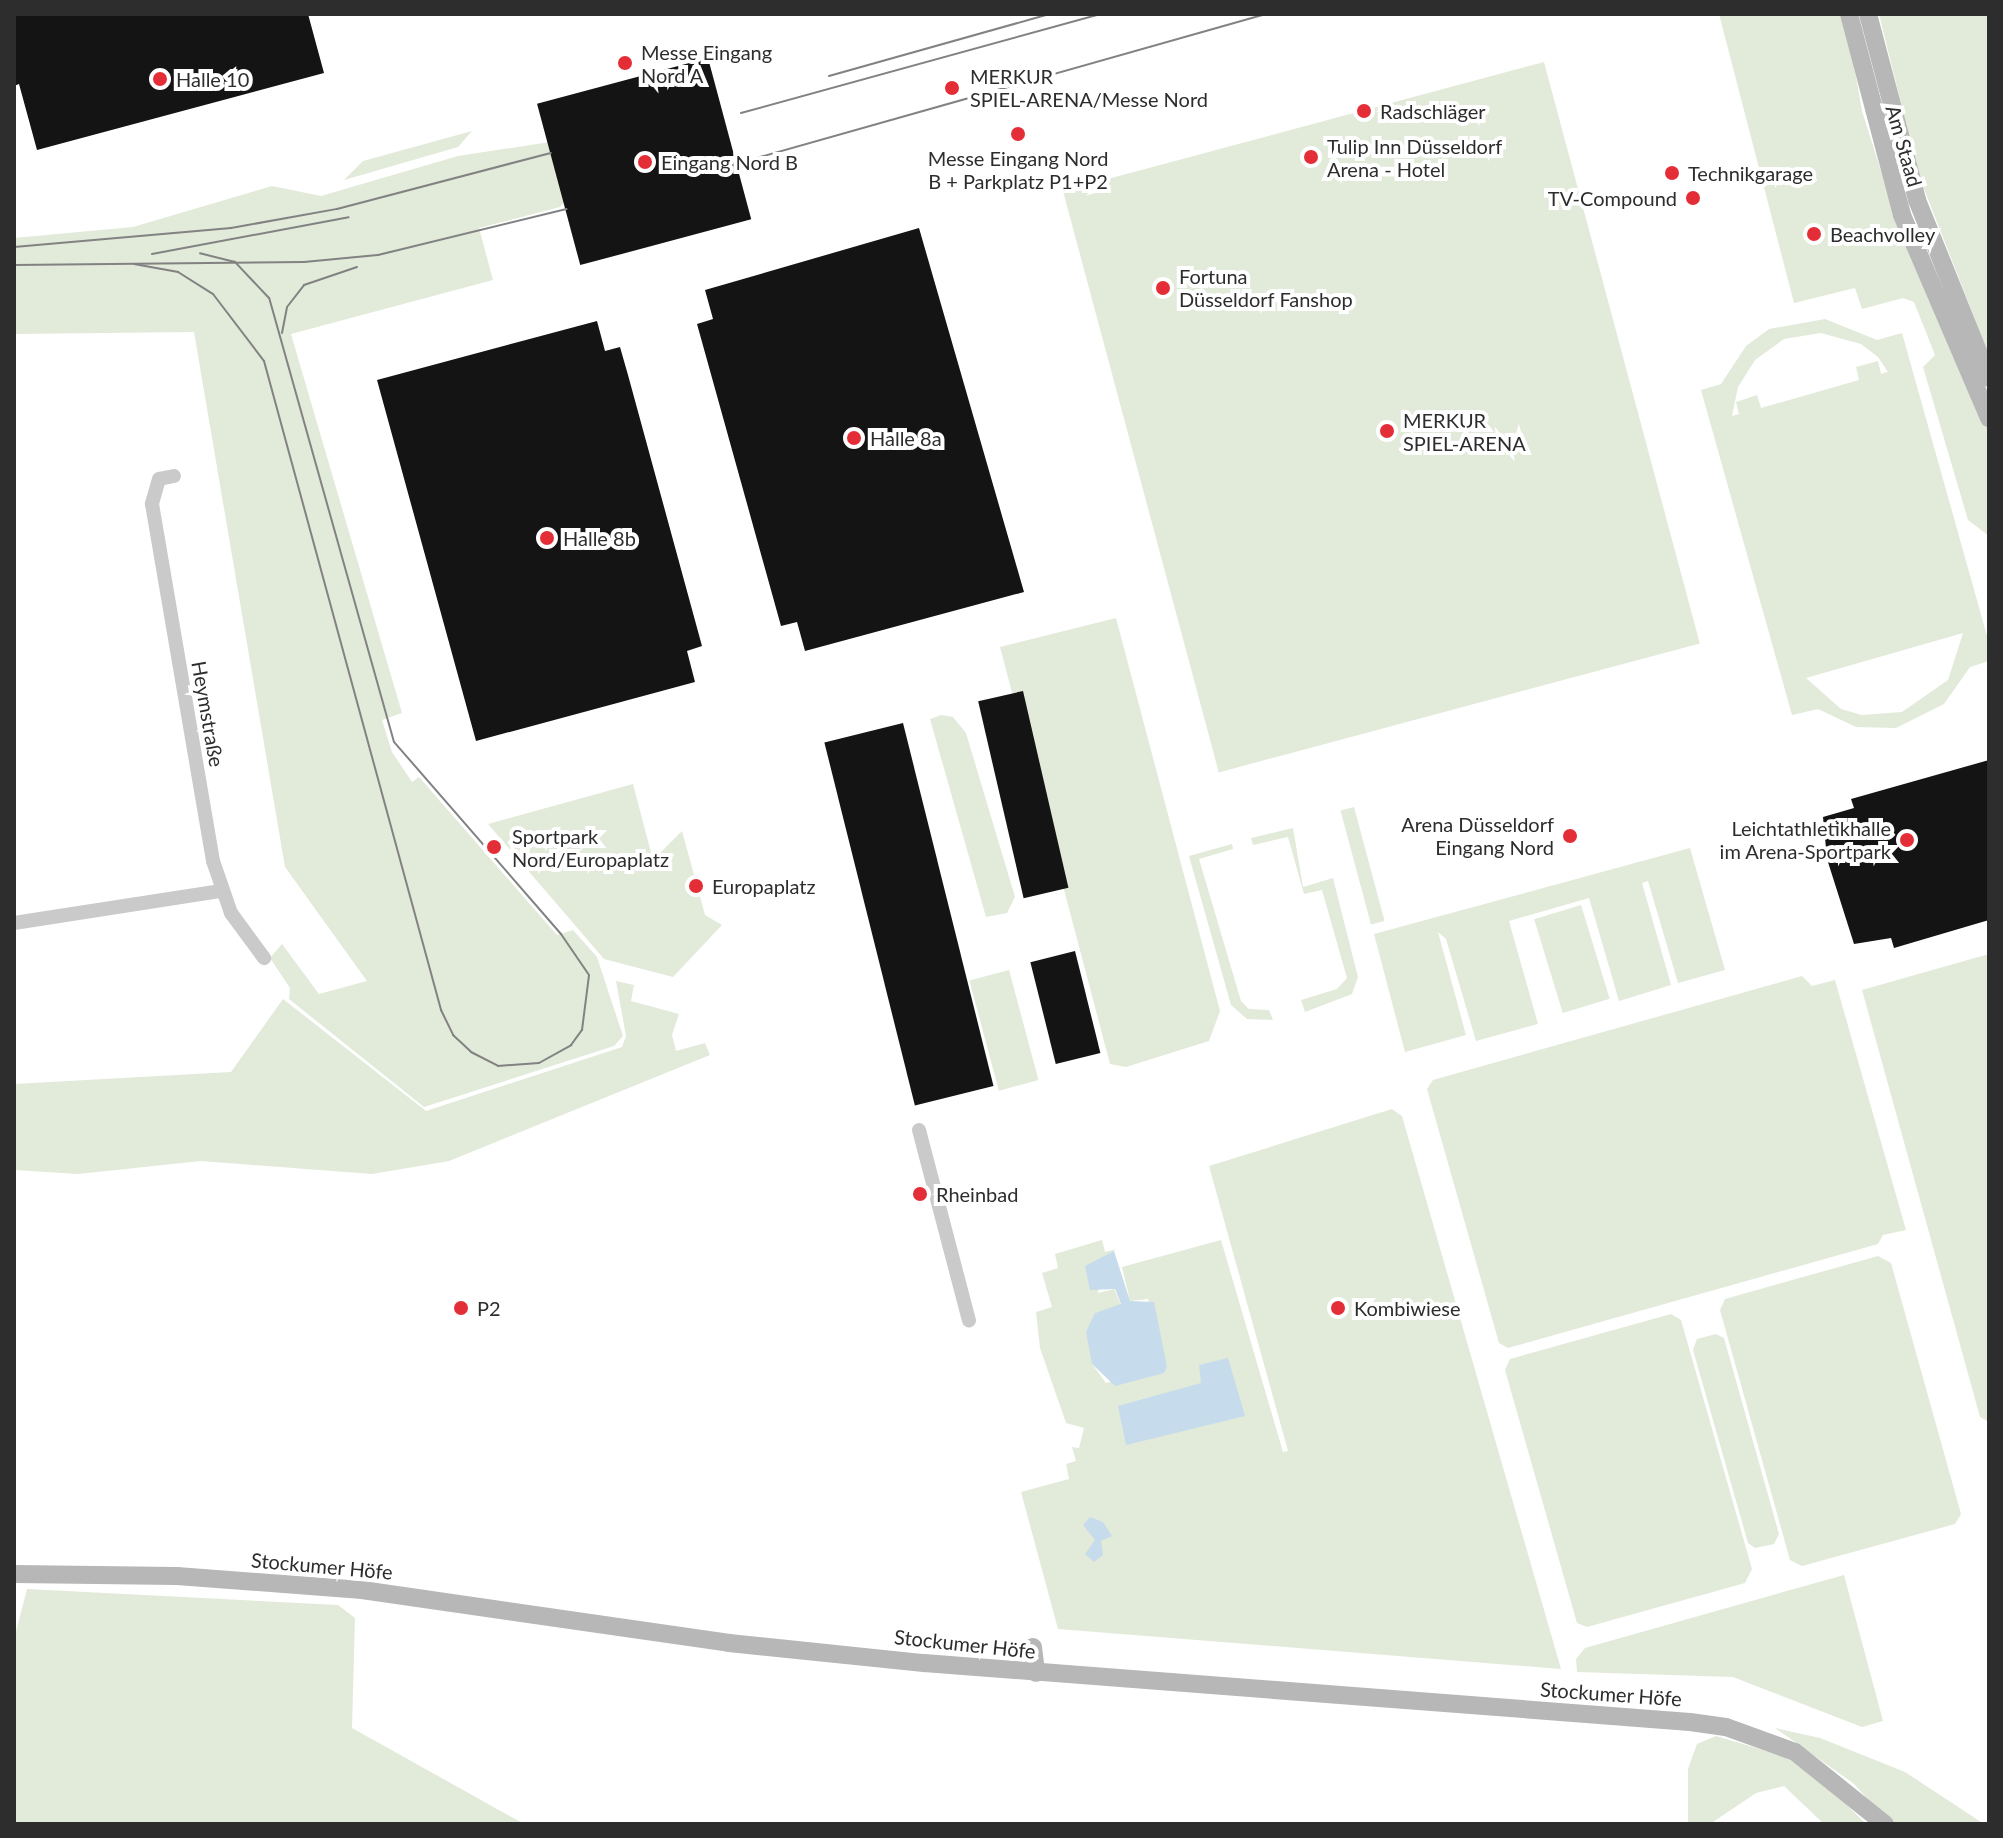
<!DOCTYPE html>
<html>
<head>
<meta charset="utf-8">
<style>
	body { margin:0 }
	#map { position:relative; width:2003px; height:1838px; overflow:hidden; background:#fff; font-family:Lato,sans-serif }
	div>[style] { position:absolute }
	.green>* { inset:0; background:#e2eada; transform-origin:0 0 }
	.water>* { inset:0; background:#c6dbeb }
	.building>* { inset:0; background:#141414; transform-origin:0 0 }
	.street>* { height:14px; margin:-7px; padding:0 7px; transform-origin:7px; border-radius:7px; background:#cacaca }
	.secondary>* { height:18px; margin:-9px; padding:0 9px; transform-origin:9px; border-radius:9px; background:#b7b7b7 }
	.tram>* { height:2px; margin:-1px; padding:0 1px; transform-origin:1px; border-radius:1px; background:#828282 }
	.dots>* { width:22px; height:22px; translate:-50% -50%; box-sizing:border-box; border:4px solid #fff; border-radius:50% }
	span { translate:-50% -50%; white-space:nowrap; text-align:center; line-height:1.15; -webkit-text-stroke:8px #fff; paint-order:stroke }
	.poi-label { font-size:20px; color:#2d2d2d }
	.left { translate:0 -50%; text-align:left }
	.right { translate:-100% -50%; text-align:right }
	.street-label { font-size:20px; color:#2d2d2d }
	.frame { position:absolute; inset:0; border:16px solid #2d2d2d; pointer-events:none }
</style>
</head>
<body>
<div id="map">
	<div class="green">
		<div style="clip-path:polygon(1719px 14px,1845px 14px,1862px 111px,1896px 219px,1989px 432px,1989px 536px,1968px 520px,1923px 367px,1935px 355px,1914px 302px,1903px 298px,1862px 309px,1855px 288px,1794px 303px)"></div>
		<div style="clip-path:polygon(1879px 14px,1989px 14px,1989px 355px,1919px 176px)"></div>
		<div style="left:1544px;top:62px;width:602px;height:498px;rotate:75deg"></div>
		<div style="clip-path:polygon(472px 131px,458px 147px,344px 180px,363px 161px)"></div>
		<div style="clip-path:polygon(550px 142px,567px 199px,560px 207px,479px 228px,493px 280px,291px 334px,402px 713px,382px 720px,392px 752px,412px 782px,419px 777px,557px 935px,573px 930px,597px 957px,623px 1036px,614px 1046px,424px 1107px,289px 999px,290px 988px,270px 958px,282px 944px,319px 994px,367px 981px,285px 867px,194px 332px,14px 334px,14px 238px,133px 227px,272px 186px,321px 196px,458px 156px)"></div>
		<div style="clip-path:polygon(evenodd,1825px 319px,1877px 340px,1902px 333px,1989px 643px,1989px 661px,1970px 667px,1944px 704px,1896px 728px,1856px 727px,1818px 709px,1792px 715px,1701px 390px,1721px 384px,1746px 346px,1769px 329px,1825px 319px,1821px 333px,1861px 344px,1878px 357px,1888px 372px,1881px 374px,1878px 361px,1856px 367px,1859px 380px,1761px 408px,1757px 395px,1736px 402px,1739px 414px,1732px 416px,1738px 387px,1755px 360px,1784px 339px,1821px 333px,1825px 319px,1963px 633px,1948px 680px,1902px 712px,1862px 715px,1841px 709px,1806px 678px,1963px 633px)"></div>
		<div style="clip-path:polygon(1116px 618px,1220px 1011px,1209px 1041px,1126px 1067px,1110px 1064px,1000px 647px)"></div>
		<div style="clip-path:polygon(941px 715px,953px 717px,966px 733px,1015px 897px,1007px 913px,986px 917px,930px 719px)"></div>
		<div style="clip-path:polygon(633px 784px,653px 860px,682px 831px,705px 915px,722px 925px,673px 977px,604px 959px,488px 824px)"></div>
		<div style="left:1354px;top:807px;width:118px;height:14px;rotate:75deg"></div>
		<div style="clip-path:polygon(1293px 828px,1303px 887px,1333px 878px,1358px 977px,1352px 994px,1305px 1012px,1301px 1000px,1337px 989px,1347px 978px,1322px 890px,1304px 894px,1288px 837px,1253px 845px,1251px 838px)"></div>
		<div style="clip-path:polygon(1232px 844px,1233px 849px,1199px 859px,1241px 1001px,1249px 1009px,1269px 1010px,1273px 1020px,1247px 1019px,1231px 1005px,1189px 856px)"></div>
		<div style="clip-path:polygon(1690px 848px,1725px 970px,1678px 983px,1648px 881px,1642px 883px,1671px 985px,1619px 1001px,1589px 898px,1509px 921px,1538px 1024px,1476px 1041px,1446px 939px,1438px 932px,1466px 1035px,1405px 1052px,1374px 934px)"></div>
		<div style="left:1581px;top:905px;width:98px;height:49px;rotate:73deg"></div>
		<div style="clip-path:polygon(1989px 954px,1989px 1422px,1980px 1417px,1862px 990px)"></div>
		<div style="left:1009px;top:970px;width:114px;height:41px;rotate:75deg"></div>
		<div style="clip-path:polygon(1802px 976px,1812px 986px,1835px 980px,1906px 1230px,1883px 1235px,1878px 1244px,1508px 1348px,1499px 1343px,1427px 1089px,1433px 1080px)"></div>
		<div style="clip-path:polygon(616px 981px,634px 985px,631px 1001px,679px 1014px,672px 1035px,676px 1051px,705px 1043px,710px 1055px,449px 1161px,372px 1174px,201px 1161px,78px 1174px,14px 1170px,14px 1084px,231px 1072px,283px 999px,426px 1111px,622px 1047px,626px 1036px)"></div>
		<div style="clip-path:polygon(1392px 1109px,1402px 1116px,1561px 1669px,1058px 1629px,1021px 1492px,1069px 1479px,1066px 1464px,1076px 1461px,1072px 1447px,1079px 1448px,1084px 1428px,1066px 1423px,1040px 1348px,1036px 1312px,1052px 1307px,1042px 1273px,1058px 1268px,1055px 1254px,1102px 1240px,1105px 1252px,1117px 1249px,1107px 1255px,1098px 1293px,1114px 1289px,1121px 1305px,1095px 1313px,1092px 1364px,1106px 1383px,1167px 1367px,1148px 1299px,1130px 1301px,1122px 1267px,1221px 1240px,1283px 1452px,1288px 1451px,1209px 1166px)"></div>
		<div style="clip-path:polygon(1878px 1256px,1891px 1263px,1961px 1514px,1955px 1524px,1802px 1566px,1790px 1560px,1720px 1310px,1725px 1299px)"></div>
		<div style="clip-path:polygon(1671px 1314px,1681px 1320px,1752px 1569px,1745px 1583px,1587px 1627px,1577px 1623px,1505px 1370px,1510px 1359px)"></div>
		<div style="clip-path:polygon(1716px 1334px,1724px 1338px,1779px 1534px,1774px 1544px,1755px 1548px,1748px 1543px,1693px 1350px,1697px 1339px)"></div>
		<div style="clip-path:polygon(1844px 1575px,1883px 1721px,1862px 1727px,1733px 1677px,1577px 1672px,1576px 1659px,1585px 1648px)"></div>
		<div style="clip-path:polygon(27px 1589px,338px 1605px,355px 1618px,352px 1728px,524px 1824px,14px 1824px,14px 1639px)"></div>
		<div style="clip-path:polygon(1775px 1728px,1820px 1738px,1905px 1772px,1984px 1824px,1891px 1824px,1853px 1783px)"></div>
		<div style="clip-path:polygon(1716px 1736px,1780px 1755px,1815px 1773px,1866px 1824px,1824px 1824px,1784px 1786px,1756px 1793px,1710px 1824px,1688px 1824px,1688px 1769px,1697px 1744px)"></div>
	</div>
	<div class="water">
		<div style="clip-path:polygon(1114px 1251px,1130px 1301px,1154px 1302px,1167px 1367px,1164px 1373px,1115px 1386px,1092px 1364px,1086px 1332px,1095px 1313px,1121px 1304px,1115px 1289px,1090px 1290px,1085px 1266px)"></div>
		<div style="clip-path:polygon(1228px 1358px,1245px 1416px,1126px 1445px,1118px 1406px,1201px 1383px,1199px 1365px)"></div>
		<div style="clip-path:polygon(1090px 1517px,1103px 1522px,1112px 1536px,1101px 1541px,1103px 1555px,1094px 1562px,1085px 1554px,1095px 1540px,1083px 1525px)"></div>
	</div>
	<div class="building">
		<div style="clip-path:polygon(14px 14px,308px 14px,324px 73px,37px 150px,19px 84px,14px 86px)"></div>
		<div style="left:708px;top:58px;width:167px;height:177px;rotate:75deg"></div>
		<div style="clip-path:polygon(919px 228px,1024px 592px,805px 651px,797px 622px,781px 626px,697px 324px,713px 319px,705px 290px)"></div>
		<div style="clip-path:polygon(597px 321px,605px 351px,620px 347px,628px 375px,702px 646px,687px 651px,695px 682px,476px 741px,377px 380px)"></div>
		<div style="left:1023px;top:691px;width:202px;height:46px;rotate:77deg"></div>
		<div style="left:903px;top:723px;width:374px;height:81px;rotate:76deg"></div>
		<div style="clip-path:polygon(1989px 760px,1989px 920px,1894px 948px,1891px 938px,1854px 944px,1827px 859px,1823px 817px,1854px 808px,1851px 799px)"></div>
		<div style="left:1075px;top:951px;width:105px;height:46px;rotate:76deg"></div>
	</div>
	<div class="street">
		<div style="left:174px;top:476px;width:15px;rotate:169deg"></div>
		<div style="left:159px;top:479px;width:26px;rotate:106deg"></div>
		<div style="left:152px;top:504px;width:362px;rotate:80.3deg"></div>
		<div style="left:213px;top:861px;width:55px;rotate:70.9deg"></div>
		<div style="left:231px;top:913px;width:56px;rotate:53.7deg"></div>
		<div style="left:14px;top:923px;width:208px;rotate:-8.8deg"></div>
		<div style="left:919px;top:1130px;width:197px;rotate:75.3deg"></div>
	</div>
	<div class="secondary">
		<div style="left:1849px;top:14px;width:208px;rotate:75.2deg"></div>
		<div style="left:1902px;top:215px;width:221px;rotate:66.8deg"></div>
		<div style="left:1868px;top:14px;width:192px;rotate:75.2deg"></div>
		<div style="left:1917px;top:200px;width:192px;rotate:68deg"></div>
		<div style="left:14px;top:1574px;width:163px;rotate:0.7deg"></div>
		<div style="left:177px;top:1576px;width:186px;rotate:4.3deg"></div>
		<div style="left:362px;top:1590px;width:371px;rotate:8.2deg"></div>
		<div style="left:729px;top:1643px;width:196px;rotate:5.9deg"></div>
		<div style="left:924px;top:1663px;width:768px;rotate:4.4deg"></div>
		<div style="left:1690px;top:1722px;width:36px;rotate:8deg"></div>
		<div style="left:1726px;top:1727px;width:73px;rotate:19.9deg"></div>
		<div style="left:1795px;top:1752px;width:115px;rotate:38.7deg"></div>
		<div style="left:1033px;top:1647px;width:26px;rotate:83deg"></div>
	</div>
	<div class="tram">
		<div style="left:829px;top:76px;width:229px;rotate:-15.7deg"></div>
		<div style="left:741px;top:113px;width:372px;rotate:-15.4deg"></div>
		<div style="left:753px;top:159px;width:533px;rotate:-15.78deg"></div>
		<div style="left:14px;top:247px;width:218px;rotate:-5deg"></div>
		<div style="left:231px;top:228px;width:108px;rotate:-10.2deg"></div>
		<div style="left:337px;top:209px;width:221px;rotate:-14.7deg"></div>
		<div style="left:152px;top:254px;width:200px;rotate:-10.6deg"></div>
		<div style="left:134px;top:264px;width:45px;rotate:10.3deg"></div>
		<div style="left:178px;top:272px;width:41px;rotate:32.2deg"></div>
		<div style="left:213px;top:294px;width:84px;rotate:52.7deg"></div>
		<div style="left:264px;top:361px;width:673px;rotate:74.74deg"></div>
		<div style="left:441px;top:1010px;width:28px;rotate:64deg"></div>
		<div style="left:453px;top:1035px;width:25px;rotate:43deg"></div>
		<div style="left:471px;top:1052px;width:30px;rotate:27deg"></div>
		<div style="left:498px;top:1066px;width:41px;rotate:-4.2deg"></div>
		<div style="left:539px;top:1063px;width:37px;rotate:-29deg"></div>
		<div style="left:571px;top:1045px;width:19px;rotate:-54deg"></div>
		<div style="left:582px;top:1030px;width:55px;rotate:-82.7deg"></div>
		<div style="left:589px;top:975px;width:50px;rotate:-124.3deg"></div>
		<div style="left:561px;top:934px;width:254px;rotate:-131deg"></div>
		<div style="left:394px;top:742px;width:461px;rotate:-105.7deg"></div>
		<div style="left:269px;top:298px;width:50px;rotate:-133.4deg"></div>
		<div style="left:235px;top:262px;width:36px;rotate:-166deg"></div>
		<div style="left:14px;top:265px;width:290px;rotate:-0.6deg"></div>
		<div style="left:304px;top:262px;width:74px;rotate:-5.4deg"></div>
		<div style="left:378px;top:255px;width:194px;rotate:-13.7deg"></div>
		<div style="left:282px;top:333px;width:26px;rotate:-79deg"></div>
		<div style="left:287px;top:307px;width:28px;rotate:-52deg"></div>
		<div style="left:304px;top:285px;width:56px;rotate:-18.8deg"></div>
	</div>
	<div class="dots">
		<div style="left:625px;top:63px;background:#e42e37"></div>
		<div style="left:160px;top:79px;background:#e42e37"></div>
		<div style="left:952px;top:88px;background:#e42e37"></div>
		<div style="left:1364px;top:111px;background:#e42e37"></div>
		<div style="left:1018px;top:134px;background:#e42e37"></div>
		<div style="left:1311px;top:157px;background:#e42e37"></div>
		<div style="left:645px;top:162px;background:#e42e37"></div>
		<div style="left:1672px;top:173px;background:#e42e37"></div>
		<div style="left:1693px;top:198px;background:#e42e37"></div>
		<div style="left:1814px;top:234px;background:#e42e37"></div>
		<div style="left:1163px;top:288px;background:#e42e37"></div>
		<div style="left:1387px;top:431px;background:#e42e37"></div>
		<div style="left:854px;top:438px;background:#e42e37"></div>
		<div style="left:547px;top:538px;background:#e42e37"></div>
		<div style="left:1570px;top:836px;background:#e42e37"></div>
		<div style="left:1907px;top:840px;background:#e42e37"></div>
		<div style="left:494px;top:847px;background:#e42e37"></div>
		<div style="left:696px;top:886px;background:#e42e37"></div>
		<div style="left:920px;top:1194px;background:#e42e37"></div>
		<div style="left:461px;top:1308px;background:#e42e37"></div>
		<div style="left:1338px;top:1308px;background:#e42e37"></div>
	</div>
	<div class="poi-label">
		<span class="left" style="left:641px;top:64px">Messe Eingang<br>Nord A</span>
		<span class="left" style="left:970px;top:88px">MERKUR<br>SPIEL-ARENA/Messe Nord</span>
		<span class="left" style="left:176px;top:79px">Halle 10</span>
		<span class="left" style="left:1380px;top:111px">Radschläger</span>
		<span class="left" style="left:1327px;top:158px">Tulip Inn Düsseldorf<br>Arena - Hotel</span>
		<span style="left:1018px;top:170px">Messe Eingang Nord<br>B + Parkplatz P1+P2</span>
		<span class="left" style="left:661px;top:162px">Eingang Nord B</span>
		<span class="left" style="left:1688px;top:173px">Technikgarage</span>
		<span class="right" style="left:1677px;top:198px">TV-Compound</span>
		<span class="left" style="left:1830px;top:234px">Beachvolley</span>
		<span class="left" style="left:1179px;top:288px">Fortuna<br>Düsseldorf Fanshop</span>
		<span class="left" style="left:1403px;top:432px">MERKUR<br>SPIEL-ARENA</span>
		<span class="left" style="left:870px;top:438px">Halle 8a</span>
		<span class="left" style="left:563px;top:538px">Halle 8b</span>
		<span class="right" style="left:1554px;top:836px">Arena Düsseldorf<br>Eingang Nord</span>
		<span class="right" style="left:1891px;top:840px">Leichtathletikhalle<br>im Arena-Sportpark</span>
		<span class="left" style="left:512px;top:848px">Sportpark<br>Nord/Europaplatz</span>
		<span class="left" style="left:712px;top:886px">Europaplatz</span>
		<span class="left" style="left:936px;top:1194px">Rheinbad</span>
		<span class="left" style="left:477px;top:1308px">P2</span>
		<span class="left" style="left:1354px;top:1308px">Kombiwiese</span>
	</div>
	<div class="street-label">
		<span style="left:1904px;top:146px;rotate:74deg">Am Staad</span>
		<span style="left:208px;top:714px;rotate:80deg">Heymstraße</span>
		<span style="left:322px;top:1566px;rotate:5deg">Stockumer Höfe</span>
		<span style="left:965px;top:1644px;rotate:6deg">Stockumer Höfe</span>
		<span style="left:1611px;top:1694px;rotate:4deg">Stockumer Höfe</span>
	</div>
	<div class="frame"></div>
</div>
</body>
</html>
